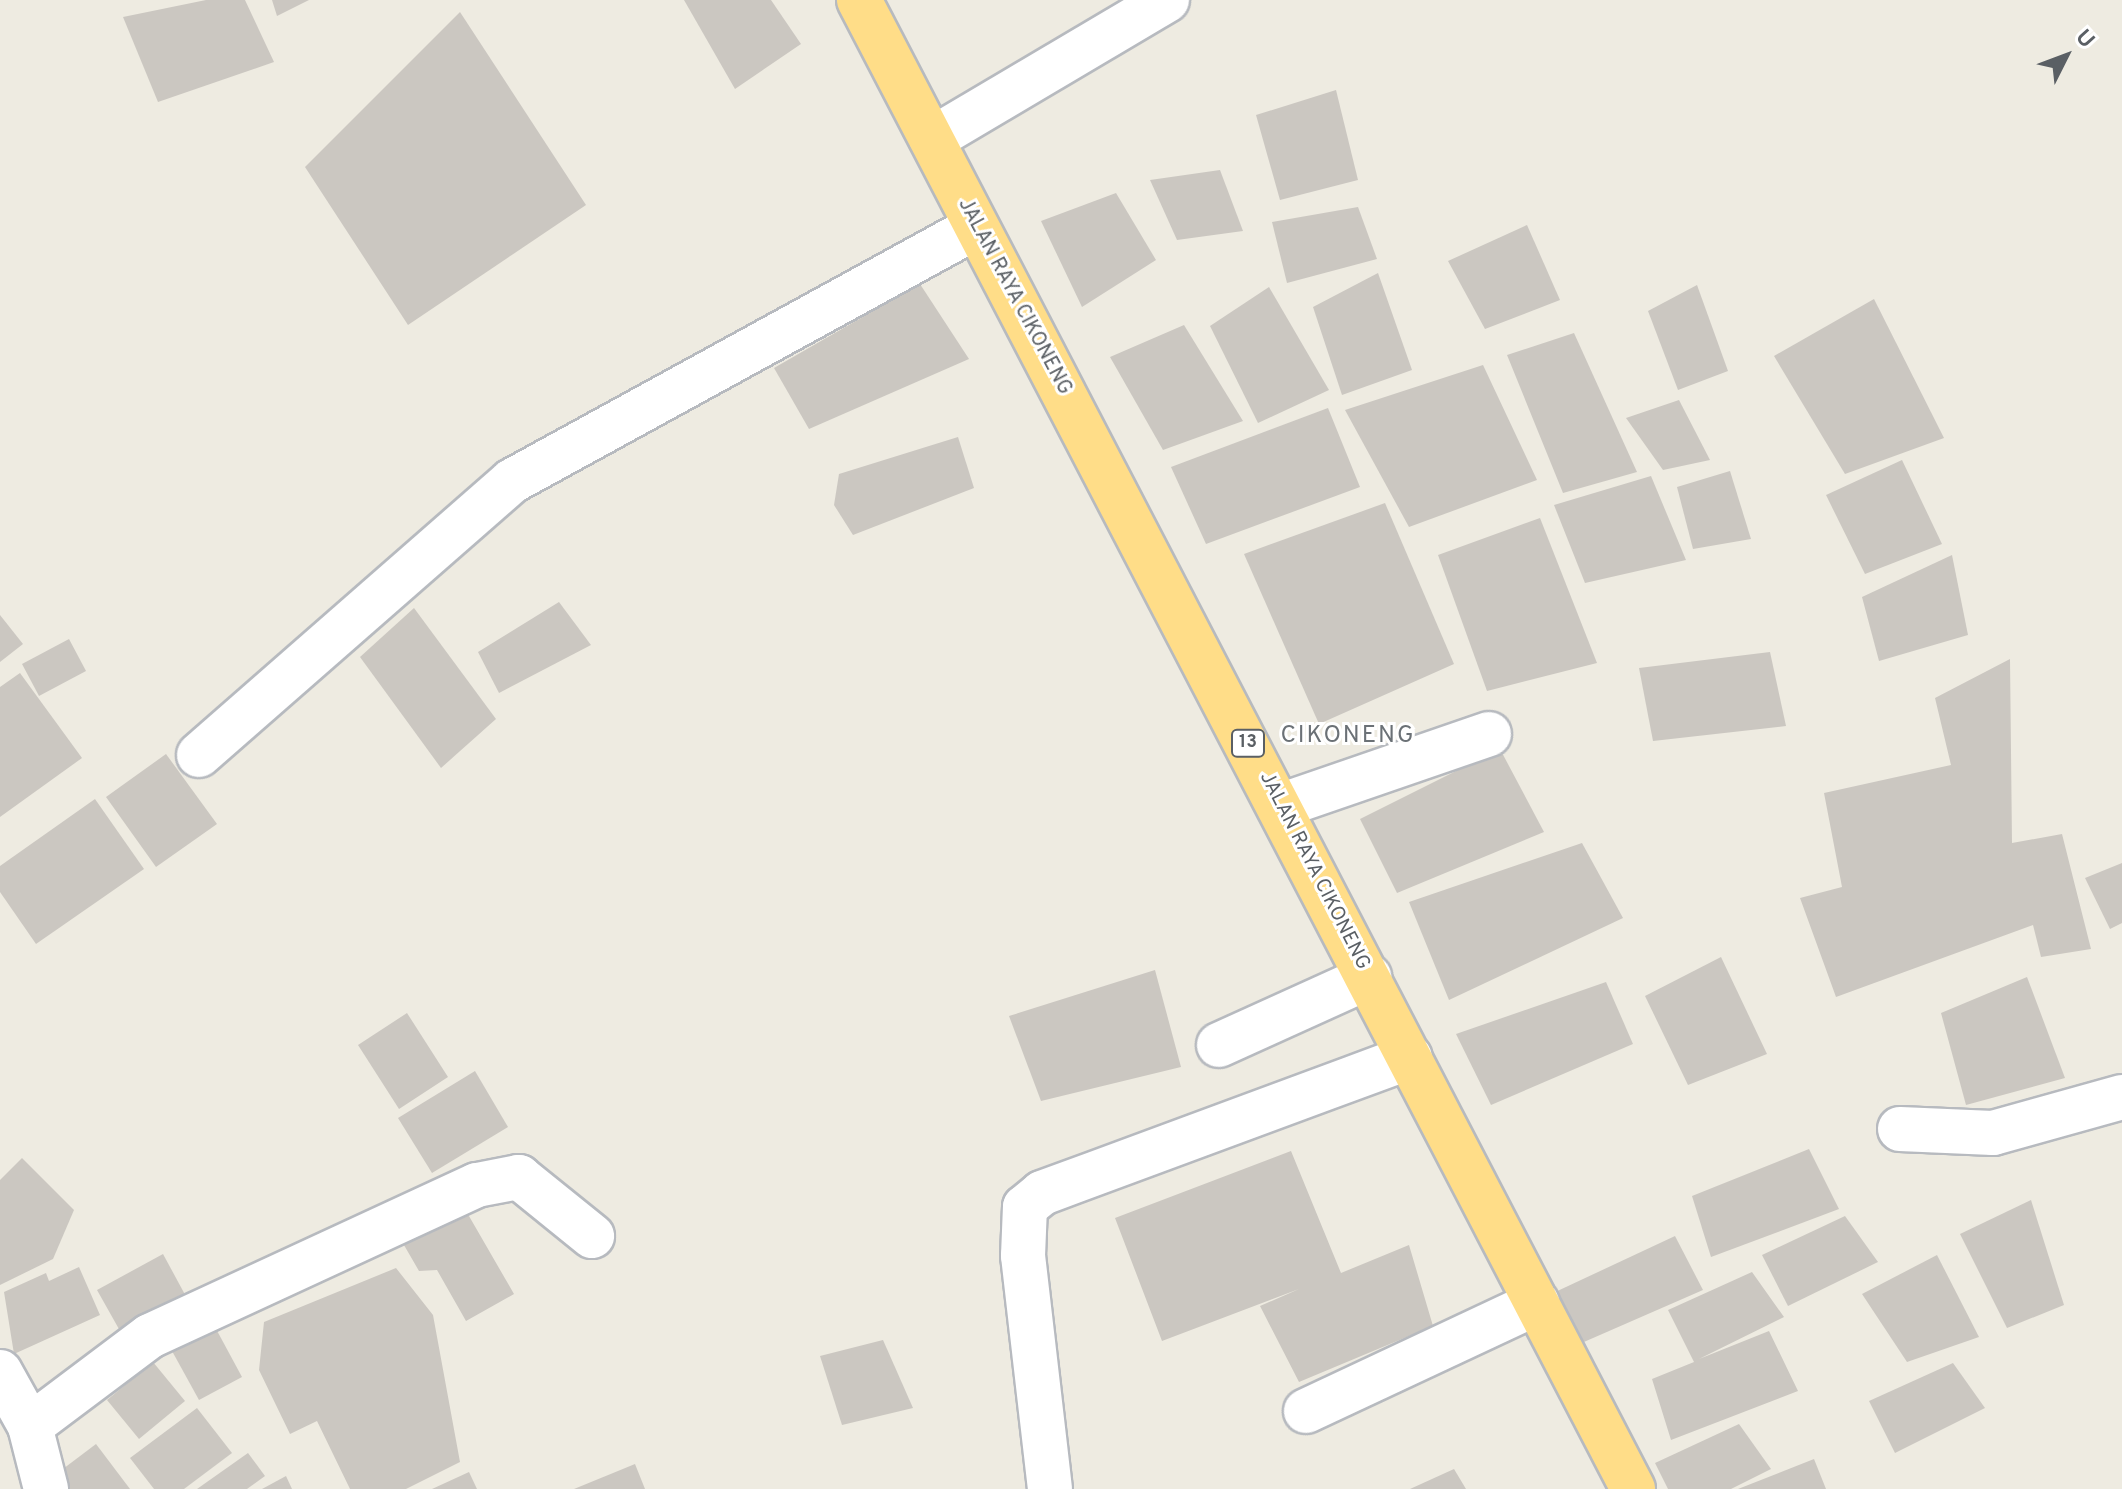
<!DOCTYPE html>
<style>
body{margin:0}
#map{position:relative;width:2122px;height:1489px;overflow:hidden;background:#eeebe1;font-family:Overpass,sans-serif}
div>[style]{position:absolute}
[style*='--x']{left:calc(var(--x)*1px);top:calc(var(--y)*1px);width:calc(var(--w)*1px);rotate:calc(var(--a)*1deg)}
.building>*{inset:0;background:#cbc7c1}
.roads{filter:drop-shadow(2px 0 #b7babf) drop-shadow(-2px 0 #b7babf) drop-shadow(0 2px #b7babf) drop-shadow(0 -2px #b7babf)}
.street>*{height:44px;margin:-22px;padding:0 22px;transform-origin:22px;border-radius:22px;background:#fff}
.highway>*{height:44px;margin:-22px;padding:0 22px;transform-origin:22px;border-radius:22px;background:#fd8}
span{translate:-50% -50%;white-space:nowrap;text-align:center;line-height:1.15;-webkit-text-stroke:6px #fff;paint-order:stroke}
.shield-label span{padding:2px 6px;background:#fff;border:2px solid;border-radius:6px;-webkit-text-stroke-width:0}
.shield-label{font-size:18px;color:#5a5f64;font-weight:700}
.street-label{font-size:20px;color:#5a5f64}
.quarter-label{font-size:24px;color:#6b7176;letter-spacing:2px}
.north{position:absolute;left:2026px;top:16px;width:80px;height:80px;-webkit-text-stroke:6px #fff;paint-order:stroke;rotate:48deg;font-size:22px;font-weight:700;line-height:32px;text-align:center;color:#5a5f64}
.north::after{content:'';display:block;margin:auto;width:28px;height:36px;background:#5a5f64;clip-path:polygon(50% 0,100% 100%,50% 72%,0 100%)}
</style>
<div id="map">
<div class="building">
<div style="clip-path:polygon(206px 0,245px 0,274px 62px,158px 102px,123px 17px)"></div>
<div style="clip-path:polygon(272px 0,309px 0,277px 16px)"></div>
<div style="clip-path:polygon(684px 0,771px 0,801px 44px,735px 89px)"></div>
<div style="clip-path:polygon(460px 12px,586px 205px,408px 325px,305px 167px)"></div>
<div style="clip-path:polygon(1336px 90px,1358px 180px,1280px 200px,1256px 115px)"></div>
<div style="clip-path:polygon(1220px 170px,1243px 231px,1177px 240px,1150px 180px)"></div>
<div style="clip-path:polygon(1116px 193px,1156px 260px,1082px 307px,1041px 221px)"></div>
<div style="clip-path:polygon(1358px 207px,1377px 259px,1287px 283px,1272px 222px)"></div>
<div style="clip-path:polygon(1527px 225px,1560px 300px,1485px 329px,1448px 261px)"></div>
<div style="clip-path:polygon(1378px 273px,1412px 370px,1342px 395px,1313px 307px)"></div>
<div style="clip-path:polygon(920px 284px,969px 359px,809px 429px,774px 368px)"></div>
<div style="clip-path:polygon(1697px 285px,1728px 371px,1678px 390px,1648px 311px)"></div>
<div style="clip-path:polygon(1269px 287px,1329px 390px,1258px 423px,1210px 326px)"></div>
<div style="clip-path:polygon(1874px 299px,1944px 438px,1845px 474px,1774px 356px)"></div>
<div style="clip-path:polygon(1184px 325px,1243px 421px,1163px 450px,1110px 357px)"></div>
<div style="clip-path:polygon(1574px 333px,1637px 472px,1563px 493px,1507px 355px)"></div>
<div style="clip-path:polygon(1483px 365px,1537px 480px,1409px 527px,1345px 410px)"></div>
<div style="clip-path:polygon(1679px 400px,1710px 460px,1663px 470px,1626px 418px)"></div>
<div style="clip-path:polygon(1328px 408px,1360px 487px,1206px 544px,1171px 467px)"></div>
<div style="clip-path:polygon(958px 437px,974px 488px,853px 535px,834px 505px,839px 474px)"></div>
<div style="clip-path:polygon(1902px 460px,1942px 544px,1865px 574px,1826px 495px)"></div>
<div style="clip-path:polygon(1730px 471px,1751px 539px,1693px 549px,1677px 487px)"></div>
<div style="clip-path:polygon(1651px 476px,1686px 560px,1585px 583px,1554px 505px)"></div>
<div style="clip-path:polygon(1385px 503px,1454px 664px,1319px 724px,1244px 554px)"></div>
<div style="clip-path:polygon(1540px 518px,1597px 663px,1487px 691px,1438px 555px)"></div>
<div style="clip-path:polygon(1952px 555px,1968px 635px,1879px 661px,1862px 597px)"></div>
<div style="clip-path:polygon(559px 602px,591px 645px,499px 693px,478px 652px)"></div>
<div style="clip-path:polygon(414px 608px,496px 719px,441px 768px,360px 657px)"></div>
<div style="clip-path:polygon(0 615px,23px 644px,0 662px)"></div>
<div style="clip-path:polygon(69px 639px,86px 671px,39px 696px,22px 664px)"></div>
<div style="clip-path:polygon(1770px 652px,1786px 726px,1653px 741px,1639px 668px)"></div>
<div style="clip-path:polygon(2010px 659px,2012px 843px,2062px 834px,2091px 949px,2041px 957px,2033px 925px,1836px 997px,1800px 898px,1842px 887px,1824px 793px,1951px 765px,1935px 698px)"></div>
<div style="clip-path:polygon(20px 673px,82px 758px,0 817px,0 687px)"></div>
<div style="clip-path:polygon(1500px 749px,1544px 832px,1397px 893px,1360px 819px)"></div>
<div style="clip-path:polygon(166px 754px,217px 824px,156px 867px,106px 797px)"></div>
<div style="clip-path:polygon(95px 799px,144px 869px,36px 944px,0 892px,0 866px)"></div>
<div style="clip-path:polygon(1582px 843px,1623px 918px,1449px 1000px,1409px 902px)"></div>
<div style="clip-path:polygon(2122px 863px,2122px 923px,2110px 929px,2085px 878px)"></div>
<div style="clip-path:polygon(1721px 957px,1767px 1054px,1688px 1085px,1645px 996px)"></div>
<div style="clip-path:polygon(1155px 970px,1181px 1067px,1041px 1101px,1009px 1016px)"></div>
<div style="clip-path:polygon(2027px 977px,2065px 1078px,1966px 1105px,1941px 1013px)"></div>
<div style="clip-path:polygon(1606px 982px,1633px 1044px,1491px 1105px,1456px 1034px)"></div>
<div style="clip-path:polygon(407px 1013px,448px 1077px,399px 1109px,358px 1045px)"></div>
<div style="clip-path:polygon(475px 1071px,508px 1127px,432px 1173px,398px 1118px)"></div>
<div style="clip-path:polygon(1809px 1149px,1839px 1209px,1711px 1257px,1692px 1196px)"></div>
<div style="clip-path:polygon(1291px 1151px,1341px 1273px,1409px 1245px,1433px 1326px,1299px 1382px,1260px 1306px,1299px 1289px,1162px 1341px,1115px 1218px)"></div>
<div style="clip-path:polygon(22px 1158px,74px 1210px,53px 1259px,0 1285px,0 1180px)"></div>
<div style="clip-path:polygon(458px 1197px,514px 1294px,466px 1321px,437px 1270px,419px 1271px,397px 1233px)"></div>
<div style="clip-path:polygon(2031px 1200px,2064px 1305px,2007px 1328px,1960px 1234px)"></div>
<div style="clip-path:polygon(1845px 1216px,1878px 1262px,1788px 1306px,1762px 1255px)"></div>
<div style="clip-path:polygon(1675px 1236px,1703px 1290px,1577px 1345px,1551px 1294px)"></div>
<div style="clip-path:polygon(163px 1254px,189px 1302px,124px 1338px,97px 1290px)"></div>
<div style="clip-path:polygon(1937px 1255px,1979px 1337px,1907px 1362px,1862px 1294px)"></div>
<div style="clip-path:polygon(79px 1267px,100px 1315px,14px 1354px,4px 1292px,46px 1273px,49px 1281px)"></div>
<div style="clip-path:polygon(396px 1268px,433px 1315px,460px 1462px,406px 1489px,350px 1489px,317px 1421px,290px 1434px,259px 1370px,264px 1322px)"></div>
<div style="clip-path:polygon(1752px 1272px,1784px 1317px,1699px 1359px,1769px 1331px,1798px 1391px,1671px 1440px,1652px 1379px,1694px 1362px,1668px 1310px)"></div>
<div style="clip-path:polygon(215px 1327px,242px 1377px,199px 1400px,172px 1351px)"></div>
<div style="clip-path:polygon(883px 1340px,913px 1408px,842px 1425px,820px 1356px)"></div>
<div style="clip-path:polygon(153px 1362px,185px 1401px,139px 1439px,107px 1400px)"></div>
<div style="clip-path:polygon(1953px 1363px,1985px 1408px,1895px 1453px,1869px 1401px)"></div>
<div style="clip-path:polygon(197px 1408px,232px 1453px,184px 1489px,154px 1489px,130px 1458px)"></div>
<div style="clip-path:polygon(1739px 1424px,1771px 1469px,1731px 1489px,1668px 1489px,1655px 1463px)"></div>
<div style="clip-path:polygon(96px 1444px,130px 1489px,53px 1489px,47px 1481px)"></div>
<div style="clip-path:polygon(248px 1453px,265px 1476px,247px 1489px,197px 1489px)"></div>
<div style="clip-path:polygon(1814px 1459px,1826px 1489px,1738px 1489px)"></div>
<div style="clip-path:polygon(635px 1464px,645px 1489px,574px 1489px)"></div>
<div style="clip-path:polygon(1454px 1469px,1466px 1489px,1410px 1489px)"></div>
<div style="clip-path:polygon(469px 1472px,477px 1489px,432px 1489px)"></div>
<div style="clip-path:polygon(286px 1476px,292px 1489px,262px 1489px)"></div>
</div>
<div class="roads">
<div class="street">
<div style="--x:932;--y:139;--w:273;--a:-30.6"></div>
<div style="--x:199;--y:755;--w:416;--a:-41.2"></div>
<div style="--x:512;--y:481;--w:529;--a:-28.7"></div>
<div style="--x:1280;--y:806;--w:221;--a:-19"></div>
<div style="--x:1219;--y:1045;--w:165;--a:-24.4"></div>
<div style="--x:1900;--y:1129;--w:93;--a:2.5"></div>
<div style="--x:1993;--y:1133;--w:134;--a:-15.6"></div>
<div style="--x:0;--y:1372;--w:62;--a:60.9"></div>
<div style="--x:30;--y:1426;--w:65;--a:75.7"></div>
<div style="--x:1306;--y:1411;--w:255;--a:-25.1"></div>
<div style="--x:30;--y:1426;--w:150;--a:-36.9"></div>
<div style="--x:150;--y:1336;--w:360;--a:-24.8"></div>
<div style="--x:477;--y:1185;--w:43;--a:-10.8"></div>
<div style="--x:519;--y:1177;--w:94;--a:38.9"></div>
<div style="--x:1050;--y:1489;--w:235;--a:-96.6"></div>
<div style="--x:1023;--y:1256;--w:49;--a:-87.7"></div>
<div style="--x:1025;--y:1207;--w:22;--a:-39"></div>
<div style="--x:1042;--y:1193;--w:392;--a:-20.3"></div>
</div>
<div class="highway">
<div style="--x:859;--y:0;--w:1678;--a:62.53"></div>
</div>
</div>
<div class="shield-label">
<span style="left:1248px;top:743px">13</span>
</div>
<div class="street-label">
<span style="left:1014px;top:297px;rotate:62deg">JALAN RAYA CIKONENG</span>
<span style="left:1314px;top:871px;rotate:63deg">JALAN RAYA CIKONENG</span>
</div>
<div class="quarter-label">
<span style="left:1348px;top:737px">CIKONENG</span>
</div>
<div class="north">U</div>
</div>
